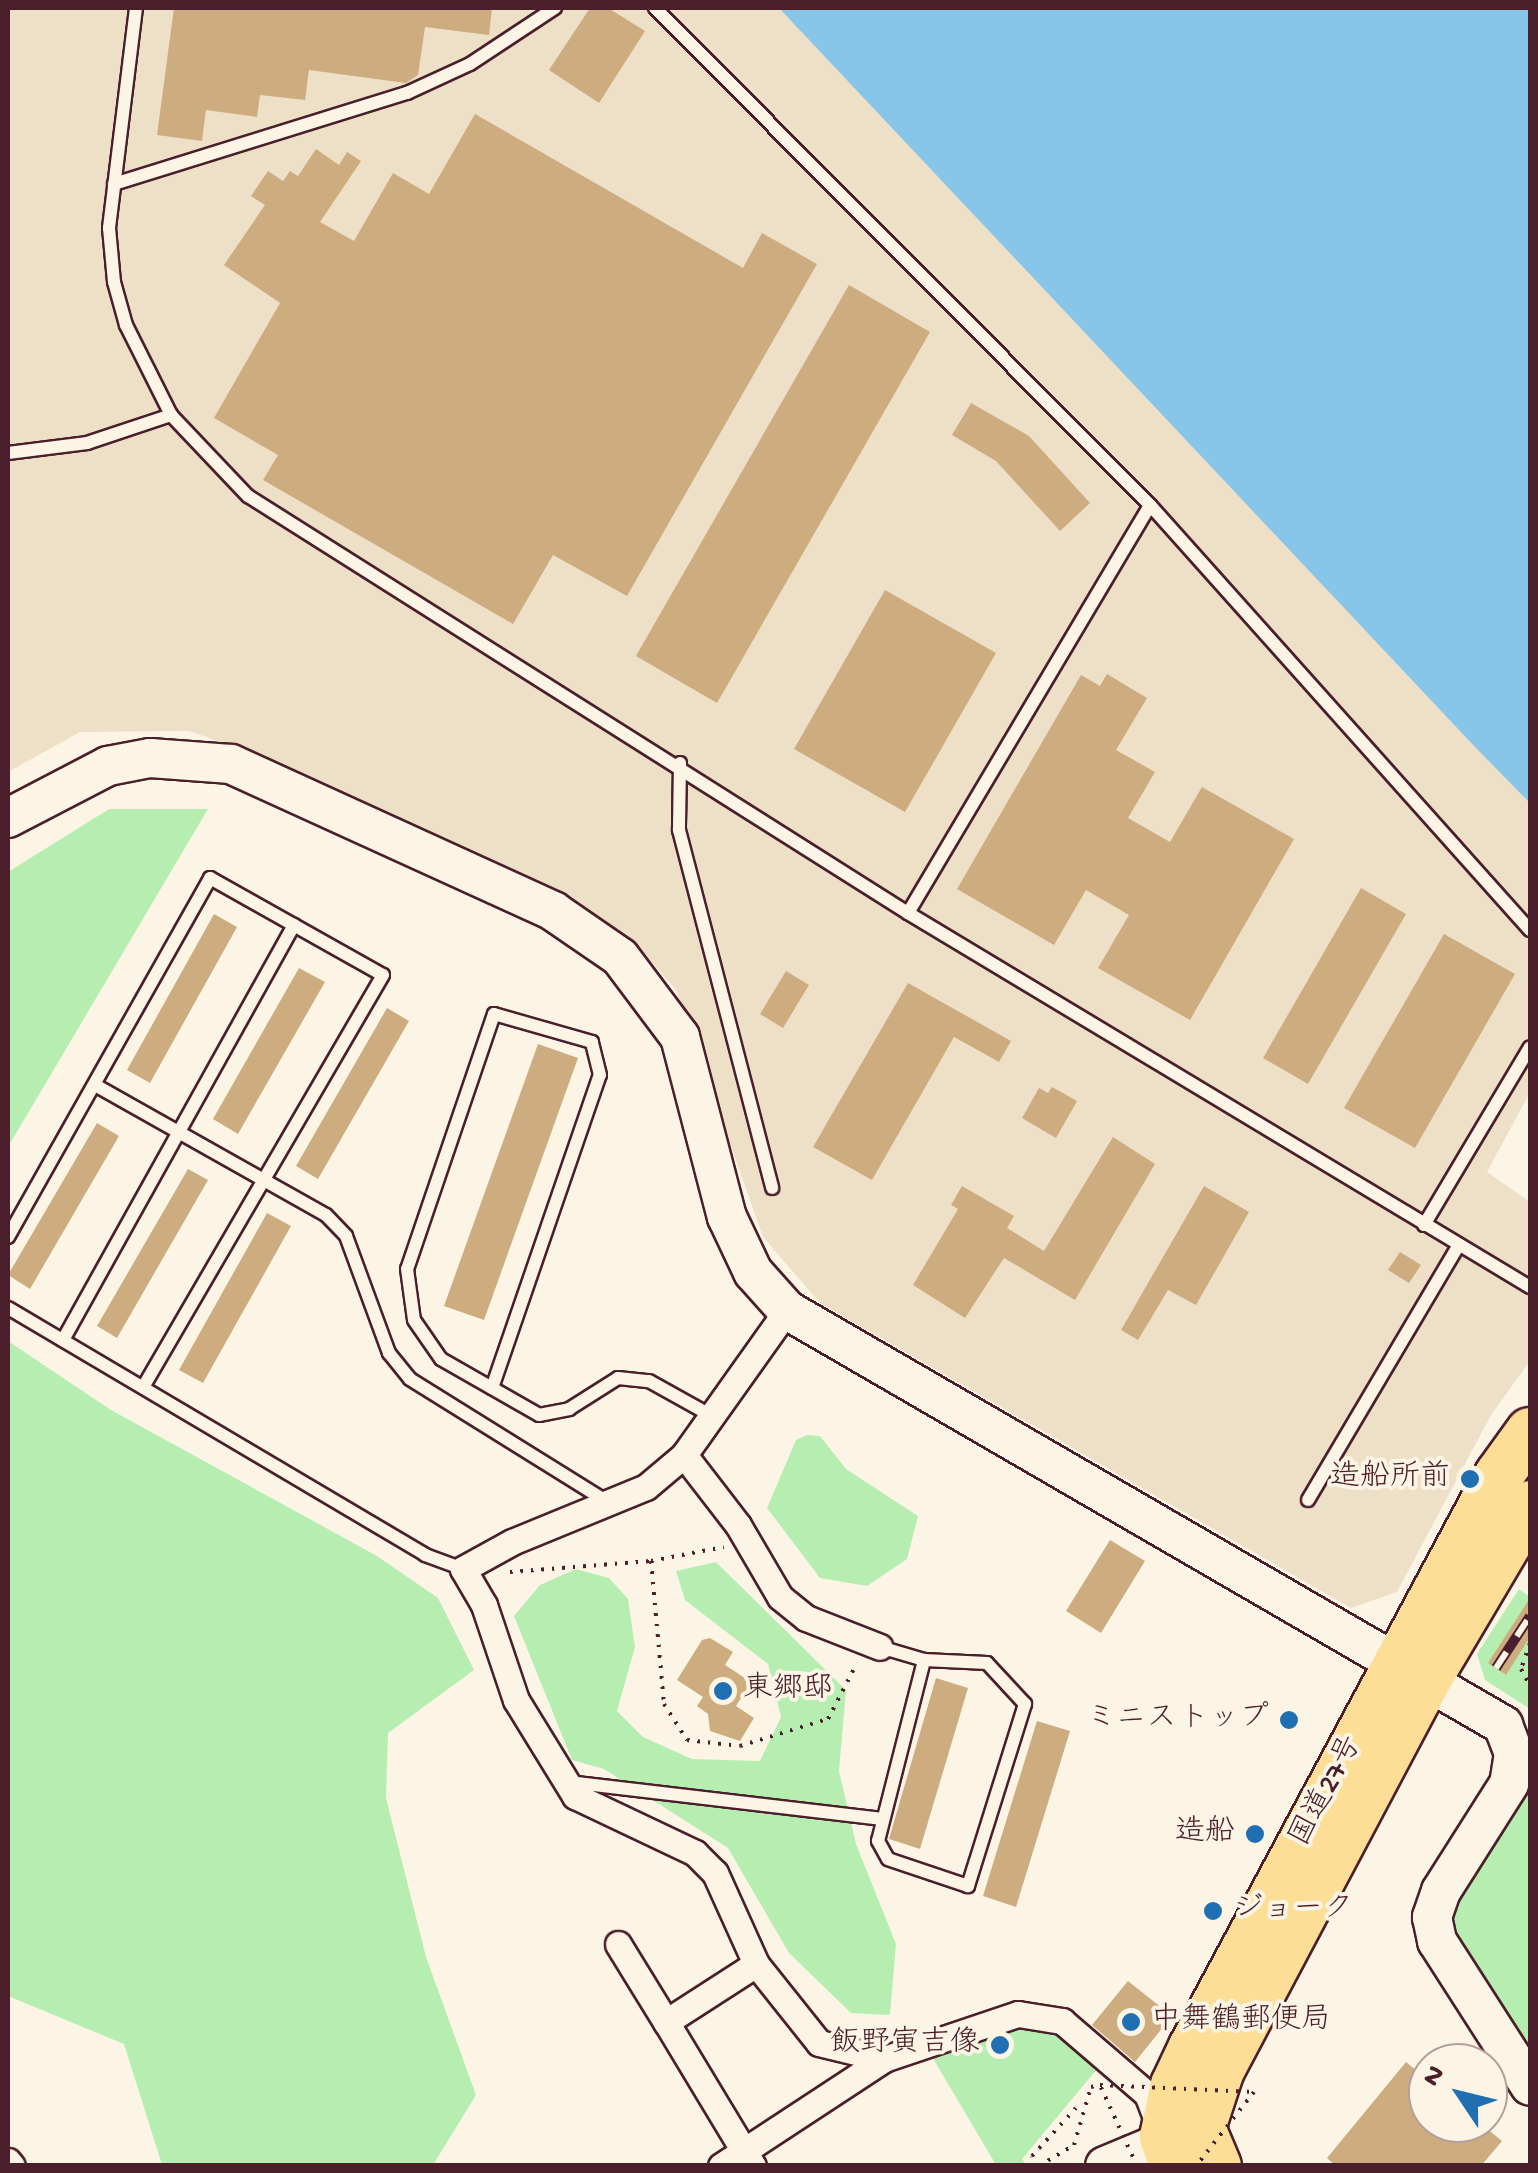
<!DOCTYPE html>
<meta charset="utf-8">
<style>
body{margin:0}
#map{position:relative;width:1538px;height:2173px;overflow:hidden;background:#fcf5e5;font-family:"Gochi Hand","Klee One",sans-serif}
div>[style]{position:absolute}
[style*='--x']{left:calc(var(--x)*1px);top:calc(var(--y)*1px);width:calc(var(--w)*1px);rotate:calc(var(--a)*1deg)}
.built>*{inset:0;background:#eedfc7}
.green>*{inset:0;background:#b6eeb2}
.water>*{inset:0;background:#88c6e9}
.building>*{inset:0;background:#cdac80}
.path>*{height:4px;margin-top:-2px;transform-origin:0;background:repeating-linear-gradient(90deg,#4a1f2b 0 2.5px,transparent 0 10.5px)}
.roads{filter:drop-shadow(2px 0 #4a1f2b) drop-shadow(-2px 0 #4a1f2b) drop-shadow(0 2px #4a1f2b) drop-shadow(0 -2px #4a1f2b)}
.lane>*{height:12px;margin:-6px;padding:0 6px;transform-origin:6px;border-radius:6px;background:#fcf5e5}
.street>*{height:25px;margin:-12.5px;padding:0 12.5px;transform-origin:12.5px;border-radius:12.5px;background:#fcf5e5}
.secondary>*{height:38px;margin:-19px;padding:0 19px;transform-origin:19px;border-radius:19px;background:#fcf5e5}
.highway>*{height:48px;margin:-24px;padding:0 24px;transform-origin:24px;border-radius:24px;background:#fdde96}
.rail>*{height:10px;margin-top:-5px;transform-origin:0;background:repeating-linear-gradient(90deg,#fcf5e5 0 19px,#4a1f2b 0 38px);box-sizing:border-box;border-block:2px solid #4a1f2b}
.path-bridge>*{height:4px;margin-top:-2px;transform-origin:0;background:repeating-linear-gradient(90deg,#4a1f2b 0 2.5px,transparent 0 10.5px)}
.dots>*{width:28px;height:28px;translate:-50% -50%;box-sizing:border-box;border:5px solid #fcf5e5;border-radius:50%}
span{translate:-50% -50%;white-space:nowrap;text-align:center;line-height:1.15;-webkit-text-stroke:8px #fcf5e5;paint-order:stroke}
.poi-label{font-size:30px;color:#4a1f2b}
.right{translate:-100% -50%;text-align:right}
.left{translate:0 -50%;text-align:left}
.street-label{font-size:30px;color:#4a1f2b}
.frame{position:absolute;inset:0;border:10px solid #4a1f2b;pointer-events:none}
.north{position:absolute;left:1408px;top:2043px;width:100px;height:100px;box-sizing:border-box;background:#fcf5e5;border:2px solid #b59f9b;border-radius:50%;rotate:305deg;font-size:28px;font-weight:700;line-height:40px;text-align:center;color:#4a1f2b}
.north::after{content:'';display:block;margin:auto;width:35px;height:45px;background:#1f6fb2;clip-path:polygon(50% 0,100% 100%,50% 72%,0 100%)}
</style>
<div id="map">
<div class="built">
<div style="clip-path:polygon(8px 8px,781px 8px,1530px 795px,1530px 1092px,1487px 1172px,1530px 1202px,1530px 1361px,1491px 1415px,1397px 1592px,1351px 1608px,820px 1303px,763px 1237px,676px 990px,640px 948px,563px 901px,252px 753px,189px 731px,80px 732px,8px 772px)"></div>
</div>
<div class="green">
<div style="clip-path:polygon(109px 809px,208px 809px,8px 1147px,8px 872px)"></div>
<div style="clip-path:polygon(8px 1341px,111px 1410px,377px 1556px,438px 1598px,474px 1670px,388px 1733px,386px 1798px,426px 1957px,476px 2095px,433px 2165px,162px 2165px,124px 2044px,8px 1996px)"></div>
<div style="clip-path:polygon(807px 1435px,820px 1436px,846px 1469px,918px 1516px,907px 1559px,867px 1586px,820px 1578px,767px 1508px,796px 1440px)"></div>
<div style="clip-path:polygon(716px 1562px,846px 1690px,839px 1771px,856px 1844px,896px 1944px,890px 2015px,851px 2013px,789px 1953px,728px 1848px,604px 1769px,572px 1760px,514px 1616px,540px 1585px,576px 1569px,609px 1578px,628px 1599px,635px 1647px,617px 1711px,643px 1737px,692px 1759px,760px 1761px,781px 1717px,768px 1664px,685px 1600px,676px 1571px)"></div>
<div style="clip-path:polygon(1519px 1589px,1530px 1597px,1530px 1709px,1485px 1680px,1477px 1654px)"></div>
<div style="clip-path:polygon(1530px 1781px,1530px 2054px,1458px 1944px,1450px 1911px)"></div>
<div style="clip-path:polygon(1038px 2021px,1098px 2068px,1022px 2159px,1026px 2165px,996px 2165px,931px 2055px)"></div>
</div>
<div class="water">
<div style="clip-path:polygon(779px 8px,1530px 8px,1530px 803px,1476px 748px)"></div>
</div>
<div class="building">
<div style="clip-path:polygon(174px 8px,492px 8px,489px 35px,425px 27px,418px 75px,406px 83px,309px 70px,305px 100px,260px 95px,257px 117px,206px 110px,202px 141px,157px 135px)"></div>
<div style="clip-path:polygon(590px 8px,608px 8px,645px 31px,599px 103px,549px 70px)"></div>
<div style="clip-path:polygon(475px 114px,743px 268px,762px 233px,817px 264px,627px 596px,553px 555px,513px 624px,263px 480px,278px 455px,214px 418px,280px 303px,224px 265px,265px 205px,251px 196px,268px 171px,283px 181px,290px 171px,298px 176px,316px 149px,339px 165px,347px 152px,361px 161px,320px 222px,354px 241px,393px 173px,429px 194px)"></div>
<div style="clip-path:polygon(849px 285px,930px 332px,717px 703px,636px 656px)"></div>
<div style="clip-path:polygon(971px 403px,1029px 436px,1090px 503px,1060px 531px,996px 461px,952px 435px)"></div>
<div style="clip-path:polygon(885px 590px,996px 653px,905px 812px,794px 749px)"></div>
<div style="clip-path:polygon(1107px 674px,1147px 698px,1116px 750px,1155px 772px,1128px 818px,1170px 842px,1202px 787px,1294px 839px,1190px 1020px,1098px 968px,1129px 915px,1086px 890px,1054px 945px,957px 889px,1081px 675px,1100px 686px)"></div>
<div style="clip-path:polygon(1361px 888px,1406px 914px,1308px 1084px,1263px 1058px)"></div>
<div style="clip-path:polygon(214px 914px,237px 927px,150px 1083px,127px 1070px)"></div>
<div style="clip-path:polygon(1444px 934px,1515px 974px,1415px 1148px,1344px 1108px)"></div>
<div style="clip-path:polygon(299px 968px,325px 982px,238px 1134px,213px 1119px)"></div>
<div style="clip-path:polygon(786px 971px,809px 985px,783px 1028px,760px 1014px)"></div>
<div style="clip-path:polygon(908px 983px,1011px 1041px,999px 1062px,954px 1037px,872px 1180px,813px 1147px)"></div>
<div style="clip-path:polygon(387px 1008px,409px 1021px,318px 1179px,296px 1166px)"></div>
<div style="clip-path:polygon(538px 1044px,578px 1058px,484px 1320px,444px 1306px)"></div>
<div style="clip-path:polygon(1052px 1087px,1077px 1101px,1056px 1138px,1022px 1118px,1039px 1088px,1048px 1093px)"></div>
<div style="clip-path:polygon(97px 1123px,119px 1136px,30px 1289px,8px 1275px)"></div>
<div style="clip-path:polygon(1113px 1137px,1155px 1164px,1075px 1300px,1004px 1258px,965px 1318px,913px 1285px,958px 1209px,951px 1205px,962px 1186px,1014px 1216px,1007px 1228px,1044px 1251px)"></div>
<div style="clip-path:polygon(188px 1169px,208px 1180px,117px 1338px,97px 1326px)"></div>
<div style="clip-path:polygon(1204px 1186px,1249px 1212px,1196px 1305px,1168px 1290px,1138px 1340px,1121px 1330px)"></div>
<div style="clip-path:polygon(267px 1213px,291px 1226px,203px 1383px,179px 1370px)"></div>
<div style="clip-path:polygon(1400px 1252px,1421px 1265px,1409px 1283px,1388px 1270px)"></div>
<div style="clip-path:polygon(1110px 1540px,1145px 1561px,1101px 1633px,1066px 1611px)"></div>
<div style="clip-path:polygon(1530px 1598px,1530px 1637px,1506px 1675px,1488px 1663px)"></div>
<div style="clip-path:polygon(710px 1638px,733px 1652px,725px 1665px,751px 1682px,736px 1706px,754px 1718px,740px 1741px,710px 1731px,708px 1714px,697px 1706px,703px 1697px,677px 1680px,702px 1640px)"></div>
<div style="clip-path:polygon(936px 1678px,968px 1688px,920px 1849px,889px 1839px)"></div>
<div style="clip-path:polygon(1037px 1721px,1070px 1731px,1016px 1907px,983px 1896px)"></div>
<div style="clip-path:polygon(1128px 1981px,1172px 2016px,1135px 2062px,1092px 2025px)"></div>
<div style="clip-path:polygon(1406px 2062px,1428px 2080px,1428px 2123px,1480px 2123px,1502px 2141px,1481px 2166px,1336px 2166px,1327px 2158px)"></div>
</div>
<div class="path">
<div style="--x:651;--y:1561;--w:144;--a:84.8"></div>
<div style="--x:664;--y:1704;--w:43;--a:57.4"></div>
<div style="--x:687;--y:1740;--w:53;--a:6.5"></div>
<div style="--x:740;--y:1746;--w:92;--a:-17.1"></div>
<div style="--x:828;--y:1719;--w:63;--a:-62.6"></div>
<div style="--x:510;--y:1572;--w:141;--a:-4.5"></div>
<div style="--x:651;--y:1561;--w:74;--a:-10.9"></div>
<div style="--x:1530;--y:1643;--w:28;--a:109"></div>
<div style="--x:1521;--y:1669;--w:19;--a:62"></div>
<div style="--x:1037;--y:2166;--w:11;--a:-117"></div>
<div style="--x:1032;--y:2156;--w:65;--a:-47.5"></div>
<div style="--x:1039;--y:2166;--w:41;--a:-31"></div>
<div style="--x:1074;--y:2145;--w:60;--a:-73.7"></div>
<div style="--x:1091;--y:2087;--w:9;--a:-13"></div>
</div>
<div class="roads">
<div class="lane">
<div style="--x:136;--y:8;--w:222;--a:97"></div>
<div style="--x:109;--y:228;--w:54;--a:84.7"></div>
<div style="--x:114;--y:282;--w:45;--a:74.4"></div>
<div style="--x:126;--y:325;--w:101;--a:63.4"></div>
<div style="--x:171;--y:415;--w:112;--a:46.5"></div>
<div style="--x:248;--y:496;--w:781;--a:32.29"></div>
<div style="--x:908;--y:913;--w:726;--a:31.02"></div>
<div style="--x:655;--y:8;--w:701;--a:45.12"></div>
<div style="--x:1150;--y:505;--w:570;--a:48.2"></div>
<div style="--x:114;--y:184;--w:307;--a:-17.3"></div>
<div style="--x:407;--y:93;--w:69;--a:-24.7"></div>
<div style="--x:470;--y:64;--w:102;--a:-33.4"></div>
<div style="--x:8;--y:453;--w:80;--a:-7.2"></div>
<div style="--x:87;--y:443;--w:89;--a:-18.4"></div>
<div style="--x:680;--y:763;--w:67;--a:90.9"></div>
<div style="--x:679;--y:830;--w:370;--a:75.4"></div>
<div style="--x:908;--y:913;--w:474;--a:-59.3"></div>
<div style="--x:95;--y:1085;--w:265;--a:29.4"></div>
<div style="--x:326;--y:1215;--w:29;--a:46"></div>
<div style="--x:346;--y:1236;--w:125;--a:69.8"></div>
<div style="--x:389;--y:1353;--w:33;--a:51"></div>
<div style="--x:410;--y:1379;--w:234;--a:31.9"></div>
<div style="--x:1424;--y:1225;--w:207;--a:-59.2"></div>
<div style="--x:8;--y:1237;--w:412;--a:-60.6"></div>
<div style="--x:210;--y:878;--w:198;--a:29.3"></div>
<div style="--x:383;--y:975;--w:475;--a:120.2"></div>
<div style="--x:8;--y:1308;--w:485;--a:30.6"></div>
<div style="--x:425;--y:1555;--w:40;--a:20.2"></div>
<div style="--x:63;--y:1340;--w:475;--a:-60.9"></div>
<div style="--x:492;--y:1388;--w:331;--a:-71"></div>
<div style="--x:600;--y:1075;--w:34;--a:-104"></div>
<div style="--x:592;--y:1042;--w:102;--a:-164.1"></div>
<div style="--x:494;--y:1014;--w:269;--a:108.8"></div>
<div style="--x:407;--y:1269;--w:51;--a:82.2"></div>
<div style="--x:414;--y:1320;--w:47;--a:55.3"></div>
<div style="--x:441;--y:1359;--w:113;--a:29.7"></div>
<div style="--x:539;--y:1415;--w:31;--a:-11"></div>
<div style="--x:569;--y:1409;--w:58;--a:-32.3"></div>
<div style="--x:618;--y:1378;--w:31;--a:6"></div>
<div style="--x:649;--y:1381;--w:72;--a:29.1"></div>
<div style="--x:1308;--y:1500;--w:296;--a:-59.4"></div>
<div style="--x:880;--y:1647;--w:46;--a:16.5"></div>
<div style="--x:924;--y:1660;--w:63;--a:2.7"></div>
<div style="--x:987;--y:1663;--w:56;--a:47.2"></div>
<div style="--x:1025;--y:1704;--w:191;--a:107.4"></div>
<div style="--x:968;--y:1886;--w:84;--a:-161.4"></div>
<div style="--x:888;--y:1859;--w:21;--a:-119"></div>
<div style="--x:878;--y:1841;--w:187;--a:-75.7"></div>
<div style="--x:568;--y:1782;--w:317;--a:6.7"></div>
</div>
<div class="street">
<div style="--x:787;--y:1310;--w:178;--a:125.4"></div>
<div style="--x:684;--y:1455;--w:50;--a:139.9"></div>
<div style="--x:646;--y:1487;--w:145;--a:157.7"></div>
<div style="--x:512;--y:1542;--w:56;--a:151.1"></div>
<div style="--x:463;--y:1569;--w:42;--a:59.7"></div>
<div style="--x:484;--y:1605;--w:100;--a:71.4"></div>
<div style="--x:516;--y:1700;--w:113;--a:58.4"></div>
<div style="--x:575;--y:1796;--w:133;--a:25.4"></div>
<div style="--x:695;--y:1853;--w:28;--a:45"></div>
<div style="--x:715;--y:1873;--w:100;--a:65.7"></div>
<div style="--x:756;--y:1964;--w:101;--a:51.4"></div>
<div style="--x:819;--y:2043;--w:67;--a:13.8"></div>
<div style="--x:684;--y:1455;--w:88;--a:52.4"></div>
<div style="--x:738;--y:1525;--w:83;--a:59.7"></div>
<div style="--x:780;--y:1597;--w:33;--a:39"></div>
<div style="--x:806;--y:1618;--w:79;--a:21.4"></div>
<div style="--x:618;--y:1944;--w:92;--a:58.4"></div>
<div style="--x:8;--y:2161;--w:6;--a:51"></div>
<div style="--x:721;--y:2166;--w:195;--a:-33.3"></div>
<div style="--x:884;--y:2059;--w:141;--a:-18.6"></div>
<div style="--x:1018;--y:2014;--w:45;--a:9"></div>
<div style="--x:1062;--y:2021;--w:112;--a:40.7"></div>
<div style="--x:1147;--y:2094;--w:36;--a:69"></div>
<div style="--x:753;--y:2166;--w:168;--a:-121.1"></div>
<div style="--x:666;--y:2022;--w:107;--a:-32.8"></div>
</div>
<div class="secondary">
<div style="--x:8;--y:818;--w:113;--a:-27.5"></div>
<div style="--x:108;--y:766;--w:43;--a:-10.8"></div>
<div style="--x:150;--y:758;--w:81;--a:4.2"></div>
<div style="--x:231;--y:764;--w:354;--a:24.5"></div>
<div style="--x:553;--y:911;--w:81;--a:34.5"></div>
<div style="--x:620;--y:957;--w:100;--a:53.1"></div>
<div style="--x:680;--y:1037;--w:186;--a:75.4"></div>
<div style="--x:727;--y:1217;--w:61;--a:64.7"></div>
<div style="--x:753;--y:1272;--w:51;--a:48.2"></div>
<div style="--x:787;--y:1310;--w:828;--a:30.1"></div>
<div style="--x:1503;--y:1725;--w:30;--a:69"></div>
<div style="--x:1514;--y:1753;--w:31;--a:99"></div>
<div style="--x:1509;--y:1784;--w:127;--a:122.4"></div>
<div style="--x:1441;--y:1891;--w:28;--a:109"></div>
<div style="--x:1432;--y:1917;--w:25;--a:78"></div>
<div style="--x:1437;--y:1941;--w:172;--a:57.3"></div>
<div style="--x:1105;--y:2166;--w:91;--a:-22.6"></div>
</div>
<div class="highway">
<div style="--x:1174;--y:2166;--w:31;--a:-109"></div>
<div style="--x:1164;--y:2137;--w:53;--a:-78.1"></div>
<div style="--x:1175;--y:2085;--w:42;--a:-64.7"></div>
<div style="--x:1193;--y:2047;--w:649;--a:-61.85"></div>
<div style="--x:1499;--y:1475;--w:53;--a:-54.2"></div>
<div style="--x:1217;--y:2166;--w:41;--a:-112.8"></div>
<div style="--x:1201;--y:2128;--w:61;--a:-71.9"></div>
<div style="--x:1220;--y:2070;--w:442;--a:-62.1"></div>
<div style="--x:1427;--y:1679;--w:202;--a:-59.4"></div>
</div>
</div>
<div class="rail">
<div style="--x:1496;--y:1668;--w:62;--a:-56.8"></div>
</div>
<div class="path-bridge">
<div style="--x:1137;--y:2166;--w:89;--a:-114.6"></div>
<div style="--x:1100;--y:2085;--w:154;--a:2.6"></div>
<div style="--x:1254;--y:2092;--w:94;--a:128.1"></div>
</div>
<div class="dots">
<div style="left:1470px;top:1479px;background:#1f6fb2"></div>
<div style="left:723px;top:1691px;background:#1f6fb2"></div>
<div style="left:1289px;top:1720px;background:#1f6fb2"></div>
<div style="left:1255px;top:1834px;background:#1f6fb2"></div>
<div style="left:1213px;top:1911px;background:#1f6fb2"></div>
<div style="left:1131px;top:2022px;background:#1f6fb2"></div>
<div style="left:1000px;top:2045px;background:#1f6fb2"></div>
</div>
<div class="poi-label">
<span class="right" style="left:1450px;top:1479px">造船所前</span>
<span class="left" style="left:743px;top:1691px">東郷邸</span>
<span class="right" style="left:1269px;top:1720px">ミニストップ</span>
<span class="right" style="left:1235px;top:1834px">造船</span>
<span class="left" style="left:1233px;top:1911px">ジョーク</span>
<span class="left" style="left:1151px;top:2022px">中舞鶴郵便局</span>
<span class="right" style="left:980px;top:2045px">飯野寅吉像</span>
</div>
<div class="street-label">
<span style="left:1328px;top:1792px;rotate:-62deg">国道27号</span>
</div>
<div class="frame"></div>
<div class="north">N</div>
</div>
